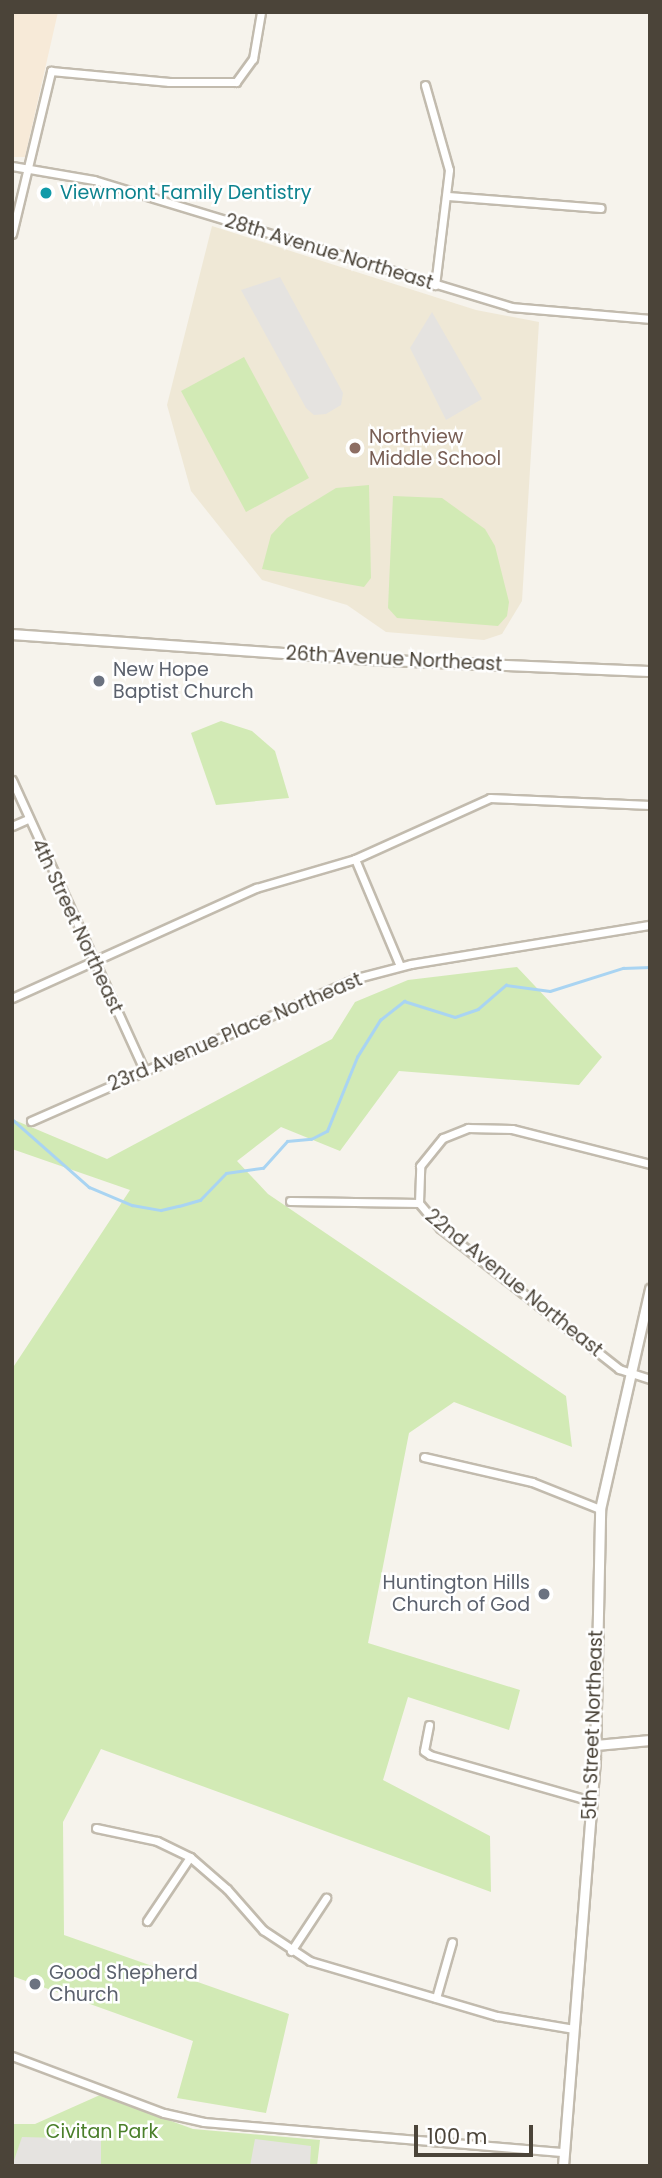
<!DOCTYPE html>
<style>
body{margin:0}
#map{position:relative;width:662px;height:2178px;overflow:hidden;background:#f6f3ec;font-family:Poppins,sans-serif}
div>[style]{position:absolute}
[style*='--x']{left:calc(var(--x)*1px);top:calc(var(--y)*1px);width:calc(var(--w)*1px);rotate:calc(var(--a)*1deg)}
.commercial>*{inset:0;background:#f7ead8}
.education>*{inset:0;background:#efe8d6}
.green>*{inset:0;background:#d2eab5}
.parking>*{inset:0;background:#e5e3e0}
.stream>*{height:2.5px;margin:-1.25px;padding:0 1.25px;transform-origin:1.25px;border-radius:1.25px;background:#a9d4f2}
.roads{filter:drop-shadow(2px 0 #c2bbae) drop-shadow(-2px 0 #c2bbae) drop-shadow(0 2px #c2bbae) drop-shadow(0 -2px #c2bbae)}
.minor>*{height:7px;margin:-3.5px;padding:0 3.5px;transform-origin:3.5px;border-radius:3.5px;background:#fff}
.tertiary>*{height:9px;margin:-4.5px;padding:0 4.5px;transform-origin:4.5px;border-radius:4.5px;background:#fff}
.dots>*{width:19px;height:19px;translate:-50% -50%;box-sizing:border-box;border:4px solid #fff;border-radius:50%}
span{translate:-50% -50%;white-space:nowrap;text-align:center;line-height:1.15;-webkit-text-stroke:5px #fff;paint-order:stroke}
.culture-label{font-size:19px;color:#0d838f}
.left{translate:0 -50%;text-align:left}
.street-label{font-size:19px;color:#4b4439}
.education-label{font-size:19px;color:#785e54}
.worship-label{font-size:19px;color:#5b616d}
.right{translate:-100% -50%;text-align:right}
.park-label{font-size:19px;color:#4a7f2a}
.frame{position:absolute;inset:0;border:14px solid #4b4439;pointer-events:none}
.scale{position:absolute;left:414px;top:2125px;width:119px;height:32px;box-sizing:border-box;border:4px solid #4b4439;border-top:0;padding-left:9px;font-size:21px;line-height:24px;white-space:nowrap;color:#4b4439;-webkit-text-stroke:5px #fff;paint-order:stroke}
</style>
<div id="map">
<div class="commercial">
<div style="clip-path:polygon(12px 12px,58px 12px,25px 157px,12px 157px)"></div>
</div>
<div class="education">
<div style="clip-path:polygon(212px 226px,476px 310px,539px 322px,522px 601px,502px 634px,484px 640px,386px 632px,347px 605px,262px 580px,191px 491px,167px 405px)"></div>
</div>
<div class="green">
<div style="clip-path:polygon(244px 357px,309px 478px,246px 512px,181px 391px)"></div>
<div style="clip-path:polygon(369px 485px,371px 578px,364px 587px,262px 569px,271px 535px,287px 518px,336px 488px)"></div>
<div style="clip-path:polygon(393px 496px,442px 498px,485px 529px,495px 546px,509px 602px,507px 616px,498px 626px,397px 618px,388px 608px)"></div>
<div style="clip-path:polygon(221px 721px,252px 731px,275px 751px,289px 798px,216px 805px,191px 733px)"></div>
<div style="clip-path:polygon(517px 967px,602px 1057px,579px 1085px,399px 1071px,340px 1151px,281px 1127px,237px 1161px,268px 1194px,566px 1396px,572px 1447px,454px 1402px,409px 1433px,368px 1643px,520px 1690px,509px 1730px,408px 1697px,383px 1780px,490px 1836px,491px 1892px,101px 1749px,63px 1822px,64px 1935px,289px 2014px,266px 2113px,177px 2098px,193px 2041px,12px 1976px,12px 1369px,130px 1190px,12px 1149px,12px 1119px,107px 1159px,332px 1039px,355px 1002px,408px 980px)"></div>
<div style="clip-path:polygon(100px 2095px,193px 2129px,320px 2140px,317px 2166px,12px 2166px,12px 2124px,35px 2124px)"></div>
</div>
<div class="parking">
<div style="clip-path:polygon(280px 277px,343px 393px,341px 405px,326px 414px,314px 415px,306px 408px,241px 290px)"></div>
<div style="clip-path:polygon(432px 312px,482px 399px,446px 420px,410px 348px)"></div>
<div style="clip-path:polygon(22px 2137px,101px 2139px,101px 2166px,12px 2166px)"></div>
<div style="clip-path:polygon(255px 2139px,311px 2146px,310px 2166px,250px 2166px)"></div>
</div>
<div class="stream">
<div style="--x:12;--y:1119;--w:103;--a:41.4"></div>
<div style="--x:89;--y:1187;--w:47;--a:22.7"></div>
<div style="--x:132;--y:1205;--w:29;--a:10"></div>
<div style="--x:161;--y:1210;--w:18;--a:-13"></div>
<div style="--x:179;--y:1206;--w:22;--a:-16"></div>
<div style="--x:200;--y:1200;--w:37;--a:-46"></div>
<div style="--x:226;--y:1173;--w:37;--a:-8"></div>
<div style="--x:263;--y:1168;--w:36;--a:-48"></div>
<div style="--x:287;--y:1141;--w:24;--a:-5"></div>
<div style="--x:311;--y:1139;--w:18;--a:-27"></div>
<div style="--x:327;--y:1131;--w:80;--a:-67.9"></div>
<div style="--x:357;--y:1057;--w:44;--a:-58.1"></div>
<div style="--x:380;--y:1020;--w:31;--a:-38"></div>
<div style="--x:404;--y:1001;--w:53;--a:17.4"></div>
<div style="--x:455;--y:1017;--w:24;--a:-19"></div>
<div style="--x:478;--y:1009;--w:37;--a:-41"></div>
<div style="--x:506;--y:985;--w:44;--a:7.8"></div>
<div style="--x:550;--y:991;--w:77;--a:-17.5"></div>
<div style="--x:623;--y:968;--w:27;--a:-2"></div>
</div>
<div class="roads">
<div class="minor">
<div style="--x:425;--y:85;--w:88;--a:74.2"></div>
<div style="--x:449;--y:170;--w:116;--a:96.9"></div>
<div style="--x:12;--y:166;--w:83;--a:9.7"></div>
<div style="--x:94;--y:180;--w:436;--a:16.9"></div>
<div style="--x:511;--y:307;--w:140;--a:4.9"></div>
<div style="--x:448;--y:196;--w:153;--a:4.5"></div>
<div style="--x:12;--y:234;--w:168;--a:-76.5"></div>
<div style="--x:51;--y:71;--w:119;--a:5.3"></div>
<div style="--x:169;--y:82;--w:67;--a:0"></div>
<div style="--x:236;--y:82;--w:29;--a:-54"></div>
<div style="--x:253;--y:59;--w:48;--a:-80.3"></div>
<div style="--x:12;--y:780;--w:319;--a:65.5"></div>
<div style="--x:12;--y:826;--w:17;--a:-24"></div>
<div style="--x:355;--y:859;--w:116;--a:67.2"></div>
<div style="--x:12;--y:998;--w:268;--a:-24.3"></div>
<div style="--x:256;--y:888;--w:103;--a:-16.3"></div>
<div style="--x:355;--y:859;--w:148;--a:-24.3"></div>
<div style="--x:490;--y:798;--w:160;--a:2.5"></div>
<div style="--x:31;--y:1121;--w:356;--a:-23.7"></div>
<div style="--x:357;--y:978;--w:56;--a:-14.5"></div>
<div style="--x:411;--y:964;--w:242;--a:-9.3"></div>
<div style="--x:290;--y:1201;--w:129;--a:0.9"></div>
<div style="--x:419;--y:1203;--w:33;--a:50"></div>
<div style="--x:440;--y:1228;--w:228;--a:38.2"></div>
<div style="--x:619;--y:1369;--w:33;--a:18"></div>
<div style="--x:419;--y:1203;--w:37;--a:-88"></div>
<div style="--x:420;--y:1166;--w:36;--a:-51"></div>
<div style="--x:443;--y:1138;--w:27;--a:-22"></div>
<div style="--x:468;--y:1128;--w:44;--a:1.3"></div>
<div style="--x:512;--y:1129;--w:142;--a:14.2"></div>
<div style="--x:424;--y:1457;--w:111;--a:13"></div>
<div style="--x:532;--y:1482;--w:73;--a:21.7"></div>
<div style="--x:429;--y:1725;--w:26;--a:101"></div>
<div style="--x:424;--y:1751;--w:7;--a:34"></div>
<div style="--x:430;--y:1755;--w:168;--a:15.9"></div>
<div style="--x:96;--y:1828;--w:62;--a:12"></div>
<div style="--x:157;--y:1841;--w:37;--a:26"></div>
<div style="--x:190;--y:1857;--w:49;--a:40.9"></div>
<div style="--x:227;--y:1889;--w:55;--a:48.7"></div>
<div style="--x:263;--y:1930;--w:56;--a:33.4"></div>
<div style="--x:310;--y:1961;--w:195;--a:16.4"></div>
<div style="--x:497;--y:2016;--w:78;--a:9.6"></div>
<div style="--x:147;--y:1921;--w:77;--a:-56.1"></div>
<div style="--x:291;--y:1951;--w:64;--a:-56.6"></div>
<div style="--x:436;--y:1998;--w:58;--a:-74.1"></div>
<div style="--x:12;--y:2056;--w:162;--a:20.6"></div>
<div style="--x:164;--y:2113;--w:41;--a:12.7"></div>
<div style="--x:204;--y:2122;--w:361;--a:4.8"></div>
</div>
<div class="tertiary">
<div style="--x:12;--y:634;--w:375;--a:4"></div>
<div style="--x:386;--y:660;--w:264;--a:2.4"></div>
<div style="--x:596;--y:1745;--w:54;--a:-5.3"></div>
<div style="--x:563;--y:2166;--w:410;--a:-85.5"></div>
<div style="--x:595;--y:1757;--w:248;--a:-88.8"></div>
<div style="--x:600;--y:1509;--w:226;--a:-77.2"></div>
</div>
</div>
<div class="dots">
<div style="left:46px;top:193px;background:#0f9aa8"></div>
<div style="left:355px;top:448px;background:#8d6e63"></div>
<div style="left:99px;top:681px;background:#6b7280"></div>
<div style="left:544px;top:1594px;background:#6b7280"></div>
<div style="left:35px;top:1984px;background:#6b7280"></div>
</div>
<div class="culture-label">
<span class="left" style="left:60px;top:193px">Viewmont Family Dentistry</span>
</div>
<div class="street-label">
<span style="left:329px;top:252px;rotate:17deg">28th Avenue Northeast</span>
<span style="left:394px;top:659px;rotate:3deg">26th Avenue Northeast</span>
<span style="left:77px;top:926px;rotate:65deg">4th Street Northeast</span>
<span style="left:235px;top:1032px;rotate:-23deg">23rd Avenue Place Northeast</span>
<span style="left:514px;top:1283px;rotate:39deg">22nd Avenue Northeast</span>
<span style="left:593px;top:1725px;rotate:-88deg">5th Street Northeast</span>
</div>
<div class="education-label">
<span class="left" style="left:369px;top:448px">Northview<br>Middle School</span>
</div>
<div class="worship-label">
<span class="left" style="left:113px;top:681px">New Hope<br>Baptist Church</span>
<span class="right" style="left:530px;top:1594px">Huntington Hills<br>Church of God</span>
<span class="left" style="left:49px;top:1984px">Good Shepherd<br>Church</span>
</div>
<div class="park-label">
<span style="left:102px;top:2132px">Civitan Park</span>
</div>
<div class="frame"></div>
<div class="scale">100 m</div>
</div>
